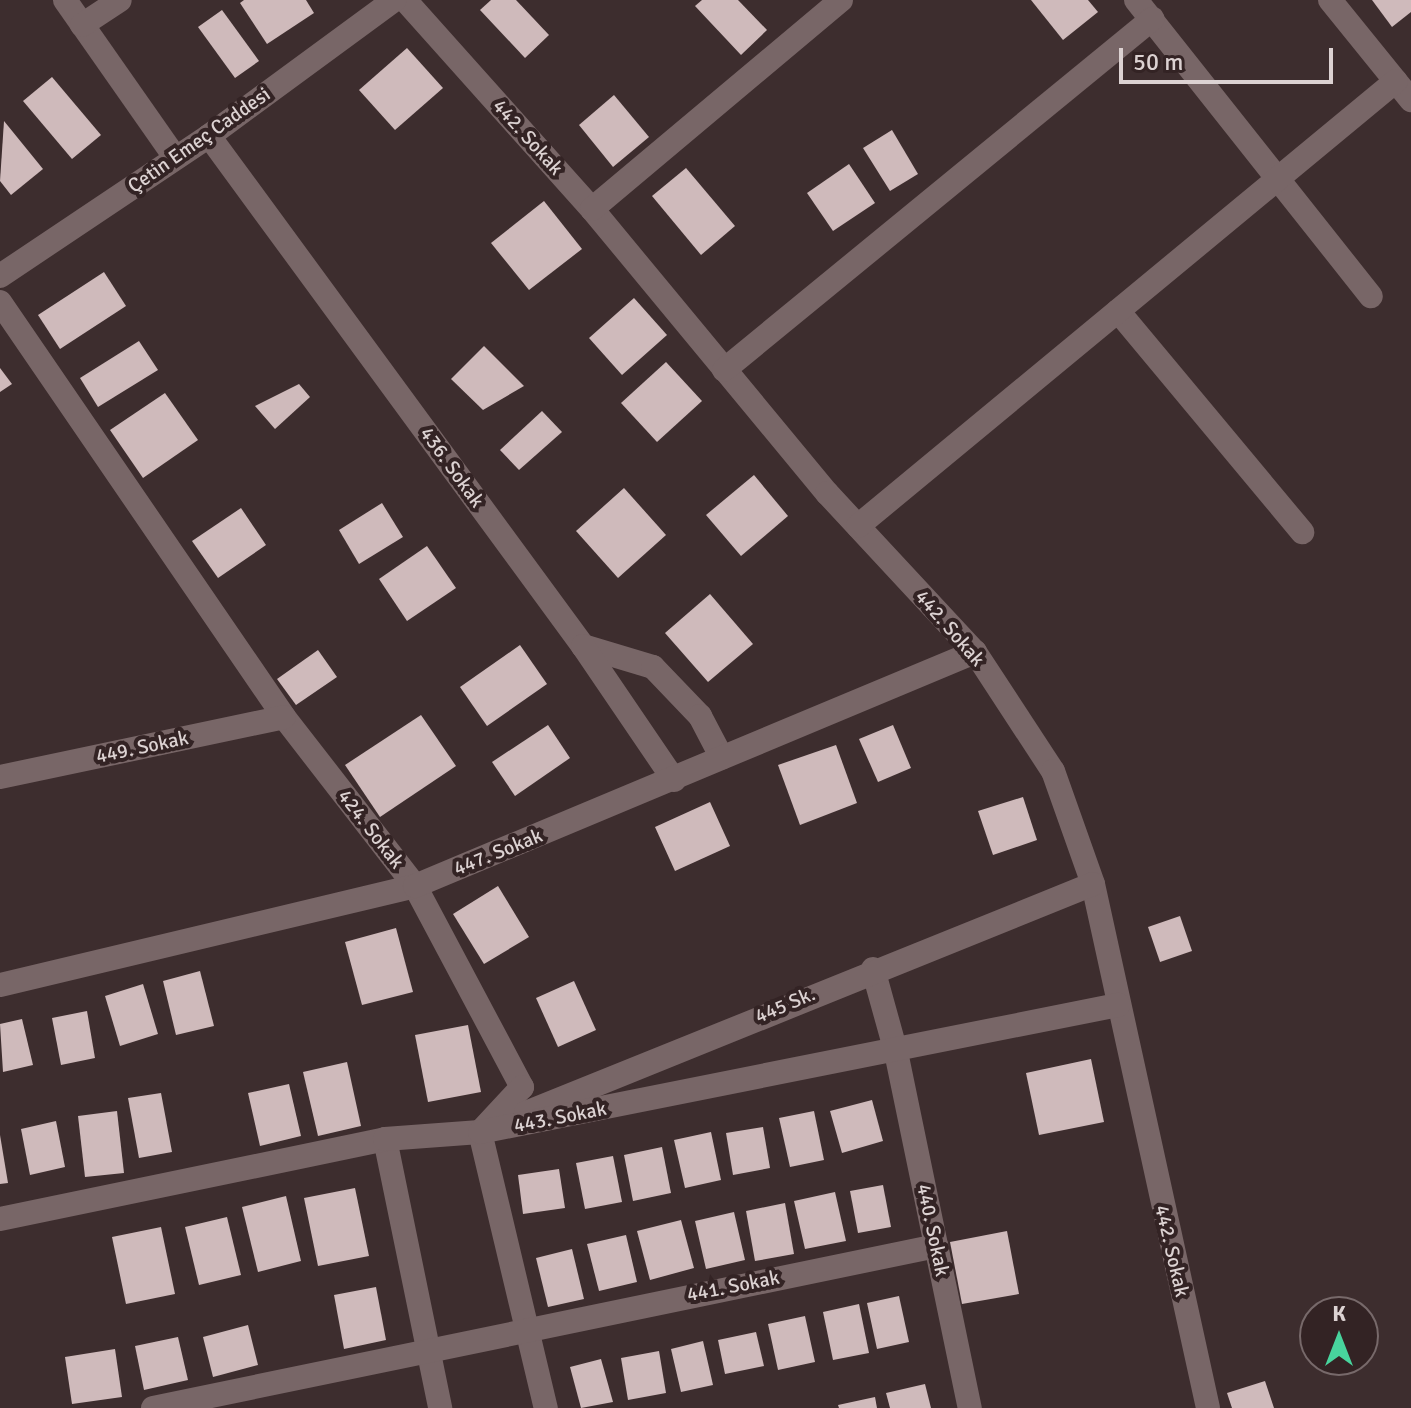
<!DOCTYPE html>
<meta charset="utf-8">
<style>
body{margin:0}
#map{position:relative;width:1411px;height:1408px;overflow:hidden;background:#3d2d2e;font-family:Signika,sans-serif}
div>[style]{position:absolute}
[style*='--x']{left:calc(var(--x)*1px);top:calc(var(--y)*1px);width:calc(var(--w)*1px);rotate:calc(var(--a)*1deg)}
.building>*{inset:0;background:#cfbabb}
.street>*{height:24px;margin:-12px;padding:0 12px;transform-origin:12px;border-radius:12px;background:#786667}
.secondary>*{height:24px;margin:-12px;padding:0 12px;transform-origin:12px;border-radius:12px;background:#786667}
span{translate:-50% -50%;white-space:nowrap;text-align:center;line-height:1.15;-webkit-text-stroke:8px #332324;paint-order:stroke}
.street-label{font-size:20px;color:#dcd2d2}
.north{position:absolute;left:1299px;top:1296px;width:80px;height:80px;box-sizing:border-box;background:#332324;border:2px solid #77696a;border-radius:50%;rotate:0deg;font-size:22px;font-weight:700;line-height:32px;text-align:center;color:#dcd2d2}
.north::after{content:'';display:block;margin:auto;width:28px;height:36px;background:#48d49d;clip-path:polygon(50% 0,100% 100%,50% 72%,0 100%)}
.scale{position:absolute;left:1119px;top:48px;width:214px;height:36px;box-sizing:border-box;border:4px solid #dcd2d2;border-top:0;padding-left:10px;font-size:24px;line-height:28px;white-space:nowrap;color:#dcd2d2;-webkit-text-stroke:6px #332324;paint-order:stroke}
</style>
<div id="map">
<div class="building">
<div style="clip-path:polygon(244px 0,306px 0,314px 13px,267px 44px,240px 3px)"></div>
<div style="clip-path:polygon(491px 0,516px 0,549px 35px,525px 58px,480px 10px)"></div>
<div style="clip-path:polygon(702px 0,738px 0,767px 30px,741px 55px,695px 6px)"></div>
<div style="clip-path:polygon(1031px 0,1088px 0,1098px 12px,1063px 40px)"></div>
<div style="clip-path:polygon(1372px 0,1411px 0,1411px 12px,1392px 27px)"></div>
<div style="clip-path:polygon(222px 10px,259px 61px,235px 78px,198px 27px)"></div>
<div style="clip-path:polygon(407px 48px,443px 88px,395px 130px,359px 90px)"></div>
<div style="clip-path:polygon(52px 77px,101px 135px,72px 159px,23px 101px)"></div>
<div style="clip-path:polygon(614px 95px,649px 137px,613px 167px,579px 125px)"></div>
<div style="clip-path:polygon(4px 121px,43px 169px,11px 195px,0 181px)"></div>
<div style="clip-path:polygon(892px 130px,918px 174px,890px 191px,863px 148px)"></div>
<div style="clip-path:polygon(849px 164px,875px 203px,833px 231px,807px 193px)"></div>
<div style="clip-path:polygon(686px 168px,735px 226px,701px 255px,652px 196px)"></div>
<div style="clip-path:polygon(544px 201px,582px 249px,529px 290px,491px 243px)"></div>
<div style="clip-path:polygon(104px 272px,126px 306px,60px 349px,38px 315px)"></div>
<div style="clip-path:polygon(634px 298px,667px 335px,622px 375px,589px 338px)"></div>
<div style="clip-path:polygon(139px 341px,158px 370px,98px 407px,80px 378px)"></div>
<div style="clip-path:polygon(484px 346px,524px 386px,483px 410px,451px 379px)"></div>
<div style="clip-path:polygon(666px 362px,702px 401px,657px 442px,621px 403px)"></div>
<div style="clip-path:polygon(0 368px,12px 384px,0 392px)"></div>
<div style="clip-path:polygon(299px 384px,310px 397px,275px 429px,255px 406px)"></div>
<div style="clip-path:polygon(165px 393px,198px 440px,143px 478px,110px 430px)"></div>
<div style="clip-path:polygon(542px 411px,562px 432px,519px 470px,500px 450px)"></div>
<div style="clip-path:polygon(754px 475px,788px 516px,741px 556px,706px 515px)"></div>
<div style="clip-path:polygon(624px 488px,666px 535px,618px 578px,576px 531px)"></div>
<div style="clip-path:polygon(382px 503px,403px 537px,359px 564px,339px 530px)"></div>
<div style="clip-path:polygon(241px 508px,266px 545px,218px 578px,192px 541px)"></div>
<div style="clip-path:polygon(427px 546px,456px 588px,407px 621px,379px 579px)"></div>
<div style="clip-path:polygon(710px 594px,753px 644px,708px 682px,665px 633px)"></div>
<div style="clip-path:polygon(520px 645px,547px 684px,487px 726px,460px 687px)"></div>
<div style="clip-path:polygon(318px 650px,337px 677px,296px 705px,277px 679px)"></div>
<div style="clip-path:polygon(421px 715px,456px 766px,380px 817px,345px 765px)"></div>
<div style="clip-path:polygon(548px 725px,570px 758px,515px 796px,492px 762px)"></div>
<div style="clip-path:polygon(893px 725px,911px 768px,878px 782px,859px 739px)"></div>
<div style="clip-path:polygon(836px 745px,857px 803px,800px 825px,778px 765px)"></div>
<div style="clip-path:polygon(1023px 797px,1037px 840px,993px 855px,978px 811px)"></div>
<div style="clip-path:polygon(710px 802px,730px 846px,675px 871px,655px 827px)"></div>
<div style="clip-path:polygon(498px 886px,529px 937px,484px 964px,453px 914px)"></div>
<div style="clip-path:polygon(1180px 916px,1192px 951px,1160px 962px,1148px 927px)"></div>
<div style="clip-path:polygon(396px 928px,413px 992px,362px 1005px,345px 942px)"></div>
<div style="clip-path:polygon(200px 971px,214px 1026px,176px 1035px,163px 981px)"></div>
<div style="clip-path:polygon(574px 981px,596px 1030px,558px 1047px,536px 998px)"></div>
<div style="clip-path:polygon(143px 984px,158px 1034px,120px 1046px,105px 996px)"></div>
<div style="clip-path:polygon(87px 1011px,95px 1058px,61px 1065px,52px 1018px)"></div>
<div style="clip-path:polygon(22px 1019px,33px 1065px,3px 1072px,0 1024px)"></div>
<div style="clip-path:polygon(468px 1025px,481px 1092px,428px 1102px,415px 1035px)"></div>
<div style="clip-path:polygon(1091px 1059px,1104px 1122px,1039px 1135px,1026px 1073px)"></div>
<div style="clip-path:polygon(347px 1062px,361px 1126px,318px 1136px,303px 1072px)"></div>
<div style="clip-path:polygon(289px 1084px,301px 1136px,260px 1146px,248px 1093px)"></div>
<div style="clip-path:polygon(161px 1093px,172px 1152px,139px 1158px,128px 1098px)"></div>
<div style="clip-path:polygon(872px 1100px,883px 1141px,842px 1153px,830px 1111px)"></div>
<div style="clip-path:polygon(117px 1111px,124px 1173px,85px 1177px,78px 1116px)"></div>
<div style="clip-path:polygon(814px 1111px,824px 1160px,790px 1167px,779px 1118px)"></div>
<div style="clip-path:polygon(56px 1121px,65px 1167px,30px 1175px,21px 1129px)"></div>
<div style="clip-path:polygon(763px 1127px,770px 1168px,733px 1175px,726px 1133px)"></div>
<div style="clip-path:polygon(711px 1132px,721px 1180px,685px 1188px,674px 1140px)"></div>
<div style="clip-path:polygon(0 1135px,8px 1183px,0 1184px)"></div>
<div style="clip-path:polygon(662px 1147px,671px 1193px,633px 1201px,624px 1155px)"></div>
<div style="clip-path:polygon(613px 1156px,622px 1202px,585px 1209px,576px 1163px)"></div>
<div style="clip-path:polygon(559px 1169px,565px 1208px,523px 1214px,518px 1175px)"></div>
<div style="clip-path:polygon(883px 1185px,891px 1227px,858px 1233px,850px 1191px)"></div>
<div style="clip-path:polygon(355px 1188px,369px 1256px,318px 1266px,304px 1198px)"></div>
<div style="clip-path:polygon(835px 1192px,846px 1241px,805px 1249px,794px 1201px)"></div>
<div style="clip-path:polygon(286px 1196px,301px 1261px,258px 1272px,242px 1207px)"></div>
<div style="clip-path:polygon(785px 1203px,794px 1254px,755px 1261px,746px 1211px)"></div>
<div style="clip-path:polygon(734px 1212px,745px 1260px,706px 1269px,695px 1221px)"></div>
<div style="clip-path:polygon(227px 1217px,241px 1275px,199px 1285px,185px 1227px)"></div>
<div style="clip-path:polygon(681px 1220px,694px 1268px,650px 1280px,637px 1231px)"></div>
<div style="clip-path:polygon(161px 1227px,175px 1294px,126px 1304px,112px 1237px)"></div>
<div style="clip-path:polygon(1007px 1231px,1019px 1294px,962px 1304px,950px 1242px)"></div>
<div style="clip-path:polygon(626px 1235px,637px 1282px,599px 1291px,587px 1244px)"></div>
<div style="clip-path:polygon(572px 1249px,584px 1299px,548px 1307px,536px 1258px)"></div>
<div style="clip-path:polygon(376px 1287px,386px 1340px,344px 1349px,334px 1295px)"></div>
<div style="clip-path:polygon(899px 1296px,909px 1342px,877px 1349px,867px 1303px)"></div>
<div style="clip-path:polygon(859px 1304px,869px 1353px,833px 1360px,823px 1312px)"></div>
<div style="clip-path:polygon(805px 1316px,815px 1362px,778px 1370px,768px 1324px)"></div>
<div style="clip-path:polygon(248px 1325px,258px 1365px,213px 1377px,203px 1337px)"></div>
<div style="clip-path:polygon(756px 1332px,764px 1366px,725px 1374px,718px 1340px)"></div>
<div style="clip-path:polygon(178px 1337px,188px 1380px,144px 1390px,135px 1346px)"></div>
<div style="clip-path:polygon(703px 1341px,713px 1385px,681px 1392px,671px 1349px)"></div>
<div style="clip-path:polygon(115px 1349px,122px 1397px,72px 1404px,65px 1357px)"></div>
<div style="clip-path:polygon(659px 1351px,666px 1393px,628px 1400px,621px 1358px)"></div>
<div style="clip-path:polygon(601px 1359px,613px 1402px,581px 1408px,570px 1367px)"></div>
<div style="clip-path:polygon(1265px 1381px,1274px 1408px,1232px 1408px,1227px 1393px)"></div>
<div style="clip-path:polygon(925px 1384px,931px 1408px,890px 1408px,886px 1393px)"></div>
<div style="clip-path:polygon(875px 1397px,877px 1408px,839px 1408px,838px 1405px)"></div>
</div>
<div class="street">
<div style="--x:65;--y:0;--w:192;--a:55"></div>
<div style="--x:405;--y:0;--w:280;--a:48.2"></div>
<div style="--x:592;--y:209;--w:369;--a:50.4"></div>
<div style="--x:827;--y:493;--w:217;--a:47.1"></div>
<div style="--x:975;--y:652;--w:142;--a:56.8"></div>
<div style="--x:1053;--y:771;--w:120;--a:70.5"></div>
<div style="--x:1093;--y:884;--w:536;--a:77.62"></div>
<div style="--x:1136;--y:0;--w:378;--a:51.6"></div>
<div style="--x:1330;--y:0;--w:129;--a:51"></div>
<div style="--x:82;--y:25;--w:45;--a:-33.3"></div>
<div style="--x:209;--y:136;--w:632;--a:53.75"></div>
<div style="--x:583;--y:646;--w:73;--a:16.7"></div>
<div style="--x:653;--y:667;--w:68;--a:46.2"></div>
<div style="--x:700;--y:716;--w:47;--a:62.4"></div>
<div style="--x:592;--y:209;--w:325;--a:-40"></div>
<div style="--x:0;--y:302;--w:503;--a:55.61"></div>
<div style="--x:284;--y:717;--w:214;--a:52.2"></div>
<div style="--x:415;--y:886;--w:228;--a:62"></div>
<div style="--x:522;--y:1087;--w:62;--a:133"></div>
<div style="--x:480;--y:1132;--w:284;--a:76.6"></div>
<div style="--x:1118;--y:311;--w:288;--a:50.2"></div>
<div style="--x:724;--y:370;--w:554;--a:-39.35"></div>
<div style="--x:858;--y:526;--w:698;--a:-39.6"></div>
<div style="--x:583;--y:646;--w:162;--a:55.8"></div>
<div style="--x:0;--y:777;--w:290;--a:-11.9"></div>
<div style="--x:873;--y:969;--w:86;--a:74.5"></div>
<div style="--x:896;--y:1052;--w:364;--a:78.3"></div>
<div style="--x:0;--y:985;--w:427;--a:-13.4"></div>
<div style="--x:415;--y:886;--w:607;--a:-22.68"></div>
<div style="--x:526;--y:1113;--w:611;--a:-21.99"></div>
<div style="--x:385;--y:1139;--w:275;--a:78.4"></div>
<div style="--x:0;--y:1219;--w:393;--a:-11.7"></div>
<div style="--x:385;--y:1139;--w:95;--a:-4.2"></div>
<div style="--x:480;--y:1132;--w:651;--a:-11.26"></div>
<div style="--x:153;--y:1408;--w:800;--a:-11.69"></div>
</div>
<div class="secondary">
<div style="--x:0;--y:276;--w:252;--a:-33.8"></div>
<div style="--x:209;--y:136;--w:230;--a:-36.3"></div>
</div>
<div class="street-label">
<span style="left:528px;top:137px;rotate:48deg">442. Sokak</span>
<span style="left:199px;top:140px;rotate:-35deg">Çetin Emeç Caddesi</span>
<span style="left:452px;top:467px;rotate:54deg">436. Sokak</span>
<span style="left:950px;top:628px;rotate:49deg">442. Sokak</span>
<span style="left:142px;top:747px;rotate:-12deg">449. Sokak</span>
<span style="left:371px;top:829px;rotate:52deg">424. Sokak</span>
<span style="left:498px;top:852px;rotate:-22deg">447. Sokak</span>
<span style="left:785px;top:1005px;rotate:-23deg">445 Sk.</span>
<span style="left:560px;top:1117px;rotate:-11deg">443. Sokak</span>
<span style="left:933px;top:1230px;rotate:78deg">440. Sokak</span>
<span style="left:1172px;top:1251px;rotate:77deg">442. Sokak</span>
<span style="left:733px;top:1286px;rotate:-11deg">441. Sokak</span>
</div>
<div class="north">K</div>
<div class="scale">50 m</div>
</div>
